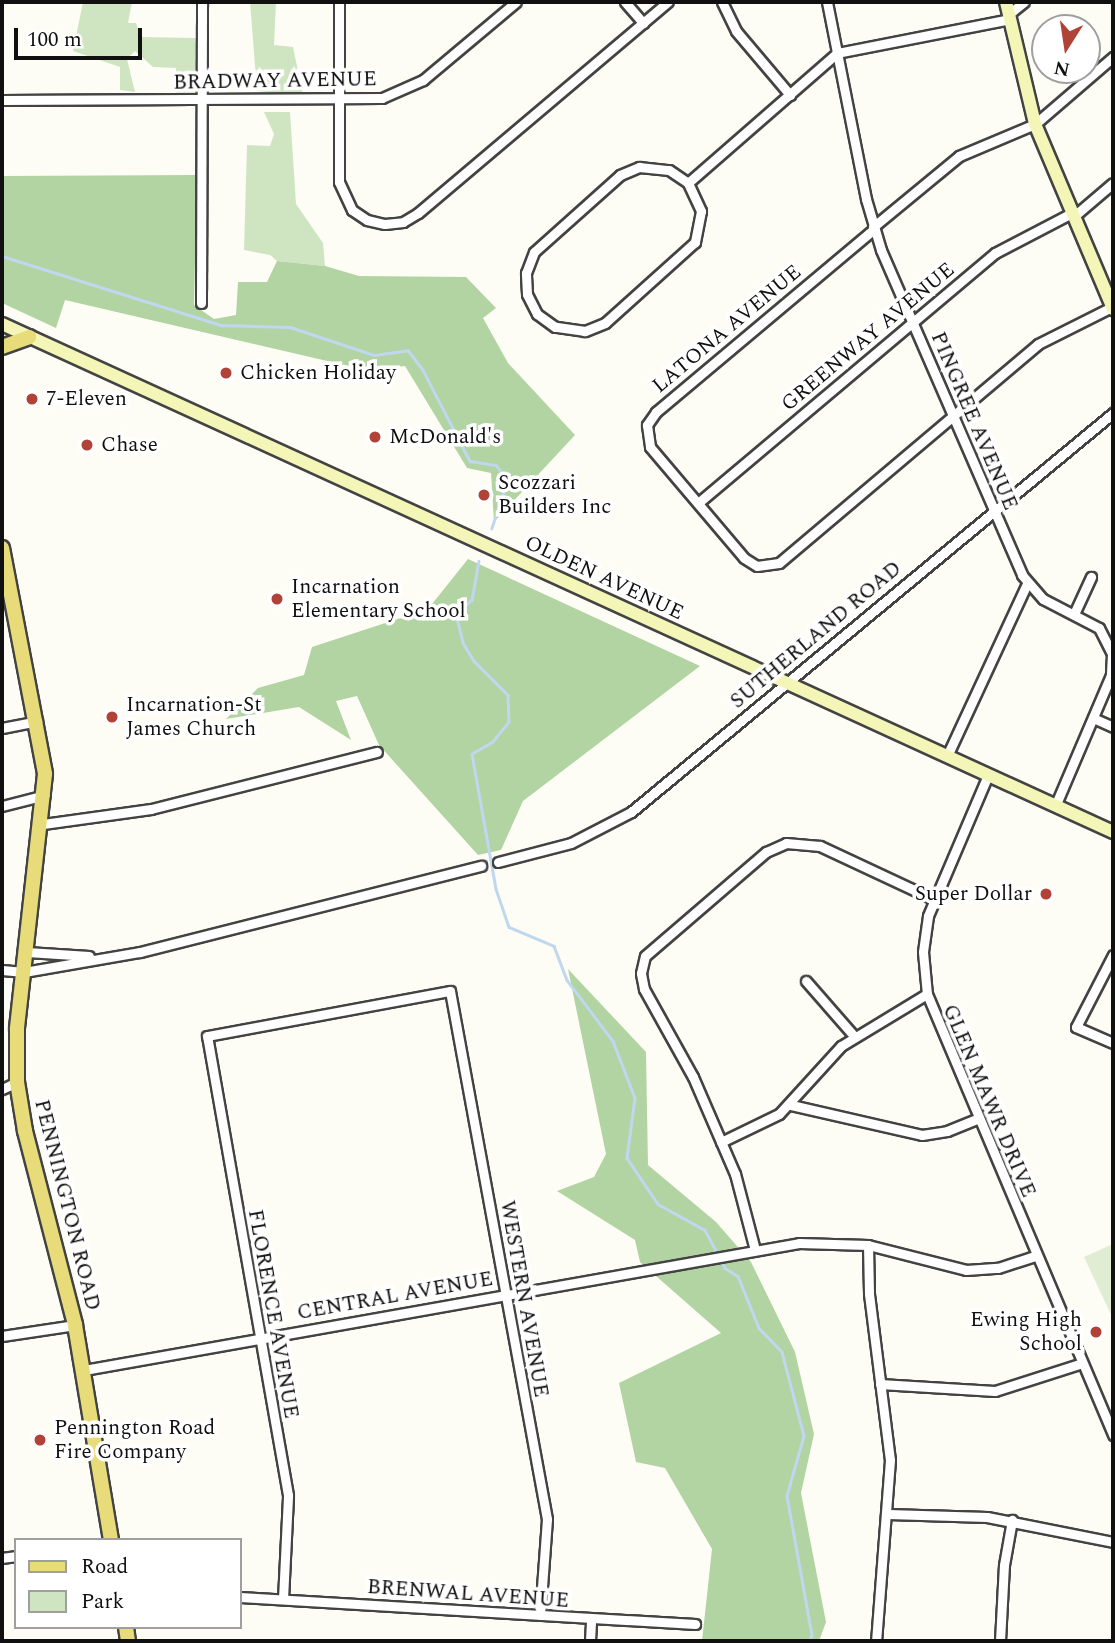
<!DOCTYPE html>
<style>
body{margin:0}
#map{position:relative;width:1115px;height:1643px;overflow:hidden;background:#fefdf5;font-family:Spectral,serif}
div>[style]{position:absolute}
[style*='--x']{left:calc(var(--x)*1px);top:calc(var(--y)*1px);width:calc(var(--w)*1px);rotate:calc(var(--a)*1deg)}
.green>*{inset:0;background:#cfe5c1}
.forest>*{inset:0;background:#b2d4a2}
.pitch>*{inset:0;background:#e0edd2}
.stream>*{height:2.5px;margin:-1.25px;padding:0 1.25px;transform-origin:1.25px;border-radius:1.25px;background:#bfd7ef}
.roads{filter:drop-shadow(2px 0 #434343) drop-shadow(-2px 0 #434343) drop-shadow(0 2px #434343) drop-shadow(0 -2px #434343)}
.minor>*{height:9px;margin:-4.5px;padding:0 4.5px;transform-origin:4.5px;border-radius:4.5px;background:#fff}
.secondary>*{height:12px;margin:-6px;padding:0 6px;transform-origin:6px;border-radius:6px;background:#f4f6b8}
.primary>*{height:14px;margin:-7px;padding:0 7px;transform-origin:7px;border-radius:7px;background:#e8dc7a}
.dots>*{width:19px;height:19px;translate:-50% -50%;box-sizing:border-box;border:4px solid #fff;border-radius:50%}
span{translate:-50% -50%;white-space:nowrap;text-align:center;line-height:1.15;-webkit-text-stroke:7px #fff;paint-order:stroke}
.street-label{font-size:21px;color:#101010}
.poi-label{font-size:21px;color:#101010}
.left{translate:0 -50%;text-align:left}
.right{translate:-100% -50%;text-align:right}
.frame{position:absolute;inset:0;border:4px solid #101010;pointer-events:none}
.legend{position:absolute;left:14px;top:1538px;width:228px;height:91px;box-sizing:border-box;background:#fff;border:2px solid #9f9f9f;margin:0;padding:9px 12px;list-style:none;font-size:21px;color:#101010}
.legend li{display:flex;align-items:center;gap:14px;height:35px}
.legend b{width:35px;border:2px solid #9f9f9f}
.north{position:absolute;left:1031px;top:14px;width:70px;height:70px;box-sizing:border-box;background:#fff;border:2px solid #9f9f9f;border-radius:50%;rotate:192deg;font-size:19px;font-weight:700;line-height:28px;text-align:center;color:#101010}
.north::after{content:'';display:block;margin:auto;width:24px;height:32px;background:#b04238;clip-path:polygon(50% 0,100% 100%,50% 72%,0 100%)}
.scale{position:absolute;left:14px;top:28px;width:128px;height:32px;box-sizing:border-box;border:4px solid #101010;border-top:0;padding-left:9px;font-size:21px;line-height:24px;white-space:nowrap;color:#101010;-webkit-text-stroke:5px #fff;paint-order:stroke}
</style>
<div id="map">
<div class="green">
<div style="clip-path:polygon(83px 2px,132px 2px,128px 23px,136px 23px,141px 37px,196px 38px,195px 94px,176px 94px,176px 68px,153px 67px,135px 51px,127px 59px,135px 92px,120px 90px,120px 67px,73px 51px)"></div>
<div style="clip-path:polygon(250px 2px,276px 2px,274px 45px,293px 47px,303px 95px,257px 91px)"></div>
<div style="clip-path:polygon(264px 112px,290px 112px,296px 204px,323px 243px,325px 266px,277px 261px,270px 255px,244px 250px,247px 145px,270px 146px,274px 134px)"></div>
</div>
<div class="forest">
<div style="clip-path:polygon(197px 175px,194px 305px,214px 319px,236px 315px,238px 282px,267px 282px,277px 261px,325px 266px,359px 276px,466px 277px,496px 308px,483px 318px,508px 363px,575px 435px,494px 522px,491px 473px,467px 468px,405px 366px,366px 370px,65px 300px,56px 328px,2px 303px,2px 176px)"></div>
<div style="clip-path:polygon(468px 559px,700px 666px,523px 801px,501px 850px,478px 855px,379px 745px,357px 696px,336px 701px,351px 740px,299px 707px,226px 719px,258px 688px,304px 675px,312px 647px,428px 609px)"></div>
<div style="clip-path:polygon(568px 969px,646px 1052px,648px 1165px,716px 1222px,751px 1262px,795px 1352px,814px 1434px,801px 1493px,826px 1622px,819px 1641px,702px 1641px,712px 1549px,665px 1468px,636px 1462px,619px 1383px,721px 1333px,640px 1262px,635px 1240px,557px 1191px,594px 1177px,606px 1154px)"></div>
</div>
<div class="pitch">
<div style="clip-path:polygon(1113px 1244px,1113px 1319px,1084px 1257px)"></div>
</div>
<div class="stream">
<div style="--x:2;--y:256;--w:230;--a:17.5"></div>
<div style="--x:221;--y:325;--w:69;--a:1.7"></div>
<div style="--x:290;--y:327;--w:89;--a:18.4"></div>
<div style="--x:374;--y:355;--w:34;--a:-8"></div>
<div style="--x:408;--y:350;--w:25;--a:53"></div>
<div style="--x:423;--y:370;--w:102;--a:62.7"></div>
<div style="--x:470;--y:461;--w:26;--a:9"></div>
<div style="--x:496;--y:465;--w:19;--a:51"></div>
<div style="--x:508;--y:480;--w:51;--a:108.4"></div>
<div style="--x:479;--y:561;--w:40;--a:100"></div>
<div style="--x:472;--y:600;--w:21;--a:139"></div>
<div style="--x:456;--y:614;--w:30;--a:76"></div>
<div style="--x:463;--y:643;--w:22;--a:58"></div>
<div style="--x:475;--y:662;--w:47;--a:45"></div>
<div style="--x:508;--y:695;--w:27;--a:88"></div>
<div style="--x:509;--y:722;--w:26;--a:129"></div>
<div style="--x:493;--y:742;--w:24;--a:150"></div>
<div style="--x:472;--y:754;--w:137;--a:79.9"></div>
<div style="--x:496;--y:889;--w:40;--a:71.1"></div>
<div style="--x:509;--y:927;--w:49;--a:22.9"></div>
<div style="--x:554;--y:946;--w:36;--a:69"></div>
<div style="--x:567;--y:980;--w:76;--a:53"></div>
<div style="--x:613;--y:1041;--w:61;--a:68.9"></div>
<div style="--x:635;--y:1098;--w:61;--a:97.6"></div>
<div style="--x:627;--y:1158;--w:55;--a:56"></div>
<div style="--x:658;--y:1204;--w:54;--a:29"></div>
<div style="--x:705;--y:1230;--w:43;--a:62.2"></div>
<div style="--x:725;--y:1268;--w:15;--a:32"></div>
<div style="--x:738;--y:1276;--w:56;--a:68"></div>
<div style="--x:759;--y:1328;--w:33;--a:46"></div>
<div style="--x:782;--y:1352;--w:87;--a:75.3"></div>
<div style="--x:804;--y:1436;--w:62;--a:105.8"></div>
<div style="--x:787;--y:1496;--w:141;--a:79.8"></div>
<div style="--x:812;--y:1635;--w:6;--a:108"></div>
</div>
<div class="roads">
<div class="minor">
<div style="--x:339;--y:2;--w:180;--a:90"></div>
<div style="--x:339;--y:182;--w:31;--a:65"></div>
<div style="--x:352;--y:210;--w:18;--a:34"></div>
<div style="--x:367;--y:220;--w:18;--a:13"></div>
<div style="--x:385;--y:224;--w:18;--a:-6"></div>
<div style="--x:403;--y:222;--w:17;--a:-31"></div>
<div style="--x:418;--y:213;--w:327;--a:-40.2"></div>
<div style="--x:625;--y:2;--w:28;--a:49"></div>
<div style="--x:722;--y:2;--w:32;--a:64"></div>
<div style="--x:736;--y:31;--w:84;--a:49.8"></div>
<div style="--x:827;--y:2;--w:201;--a:78.8"></div>
<div style="--x:866;--y:199;--w:53;--a:73.6"></div>
<div style="--x:881;--y:250;--w:354;--a:66.5"></div>
<div style="--x:1022;--y:575;--w:32;--a:49"></div>
<div style="--x:1043;--y:599;--w:63;--a:27.4"></div>
<div style="--x:1099;--y:628;--w:29;--a:63"></div>
<div style="--x:1112;--y:654;--w:21;--a:93"></div>
<div style="--x:1111;--y:675;--w:142;--a:113.1"></div>
<div style="--x:1009;--y:14;--w:19;--a:-39"></div>
<div style="--x:2;--y:100;--w:380;--a:-0.3"></div>
<div style="--x:382;--y:98;--w:45;--a:-23.7"></div>
<div style="--x:423;--y:80;--w:121;--a:-40"></div>
<div style="--x:639;--y:167;--w:30;--a:6"></div>
<div style="--x:669;--y:170;--w:23;--a:34"></div>
<div style="--x:688;--y:183;--w:31;--a:65"></div>
<div style="--x:701;--y:211;--w:32;--a:101"></div>
<div style="--x:695;--y:242;--w:121;--a:138"></div>
<div style="--x:605;--y:323;--w:22;--a:158"></div>
<div style="--x:585;--y:331;--w:30;--a:-172"></div>
<div style="--x:555;--y:327;--w:22;--a:-144"></div>
<div style="--x:537;--y:314;--w:22;--a:-117"></div>
<div style="--x:527;--y:294;--w:21;--a:-93"></div>
<div style="--x:526;--y:273;--w:22;--a:-69"></div>
<div style="--x:534;--y:252;--w:115;--a:-41.8"></div>
<div style="--x:620;--y:175;--w:21;--a:-23"></div>
<div style="--x:688;--y:183;--w:198;--a:-41.1"></div>
<div style="--x:837;--y:53;--w:176;--a:-11.1"></div>
<div style="--x:1073;--y:217;--w:52;--a:-40.4"></div>
<div style="--x:873;--y:227;--w:112;--a:-39.5"></div>
<div style="--x:959;--y:156;--w:82;--a:-22.8"></div>
<div style="--x:1035;--y:124;--w:103;--a:-40.7"></div>
<div style="--x:874;--y:229;--w:285;--a:140"></div>
<div style="--x:656;--y:412;--w:16;--a:125"></div>
<div style="--x:647;--y:425;--w:22;--a:82"></div>
<div style="--x:650;--y:447;--w:145;--a:49.7"></div>
<div style="--x:744;--y:558;--w:15;--a:32"></div>
<div style="--x:757;--y:566;--w:22;--a:-8"></div>
<div style="--x:779;--y:563;--w:339;--a:-40.2"></div>
<div style="--x:1038;--y:344;--w:83;--a:-26.6"></div>
<div style="--x:201;--y:303;--w:301;--a:-89.8"></div>
<div style="--x:698;--y:503;--w:388;--a:-40.1"></div>
<div style="--x:995;--y:253;--w:87;--a:-27.5"></div>
<div style="--x:1074;--y:614;--w:41;--a:-65.3"></div>
<div style="--x:1093;--y:718;--w:22;--a:24"></div>
<div style="--x:2;--y:728;--w:36;--a:-11"></div>
<div style="--x:947;--y:756;--w:190;--a:-65.1"></div>
<div style="--x:988;--y:775;--w:153;--a:113.1"></div>
<div style="--x:928;--y:916;--w:36;--a:98"></div>
<div style="--x:923;--y:952;--w:42;--a:84.6"></div>
<div style="--x:927;--y:994;--w:479;--a:67.1"></div>
<div style="--x:2;--y:806;--w:44;--a:-14.3"></div>
<div style="--x:43;--y:824;--w:109;--a:-7.9"></div>
<div style="--x:151;--y:809;--w:233;--a:-14.2"></div>
<div style="--x:498;--y:862;--w:75;--a:-14.6"></div>
<div style="--x:571;--y:843;--w:68;--a:-27.3"></div>
<div style="--x:631;--y:812;--w:626;--a:-39.62"></div>
<div style="--x:27;--y:952;--w:62;--a:3.7"></div>
<div style="--x:1113;--y:955;--w:81;--a:117.2"></div>
<div style="--x:1076;--y:1027;--w:40;--a:23.4"></div>
<div style="--x:2;--y:970;--w:22;--a:5"></div>
<div style="--x:24;--y:972;--w:118;--a:-9.8"></div>
<div style="--x:140;--y:952;--w:352;--a:-14.2"></div>
<div style="--x:806;--y:981;--w:73;--a:48.9"></div>
<div style="--x:2;--y:1089;--w:17;--a:-25"></div>
<div style="--x:791;--y:1105;--w:134;--a:12.9"></div>
<div style="--x:922;--y:1135;--w:25;--a:-9"></div>
<div style="--x:947;--y:1131;--w:32;--a:-22"></div>
<div style="--x:721;--y:1142;--w:64;--a:-25.8"></div>
<div style="--x:779;--y:1114;--w:92;--a:-47.6"></div>
<div style="--x:841;--y:1046;--w:100;--a:-31.2"></div>
<div style="--x:868;--y:1245;--w:49;--a:88.8"></div>
<div style="--x:869;--y:1294;--w:167;--a:82.8"></div>
<div style="--x:890;--y:1460;--w:182;--a:94.4"></div>
<div style="--x:755;--y:1250;--w:79;--a:-104.7"></div>
<div style="--x:735;--y:1174;--w:106;--a:-113.4"></div>
<div style="--x:693;--y:1077;--w:101;--a:-119.1"></div>
<div style="--x:644;--y:989;--w:16;--a:-101"></div>
<div style="--x:641;--y:973;--w:17;--a:-77"></div>
<div style="--x:645;--y:956;--w:160;--a:-40.7"></div>
<div style="--x:766;--y:852;--w:22;--a:-24"></div>
<div style="--x:786;--y:843;--w:34;--a:5"></div>
<div style="--x:820;--y:846;--w:125;--a:25.1"></div>
<div style="--x:2;--y:1336;--w:74;--a:-8.6"></div>
<div style="--x:84;--y:1370;--w:726;--a:-10.07"></div>
<div style="--x:799;--y:1243;--w:69;--a:1.7"></div>
<div style="--x:868;--y:1245;--w:101;--a:14.3"></div>
<div style="--x:966;--y:1270;--w:32;--a:-4"></div>
<div style="--x:998;--y:1268;--w:40;--a:-18"></div>
<div style="--x:880;--y:1384;--w:115;--a:3.5"></div>
<div style="--x:995;--y:1391;--w:91;--a:-17.8"></div>
<div style="--x:888;--y:1514;--w:99;--a:1.7"></div>
<div style="--x:987;--y:1517;--w:128;--a:11.2"></div>
<div style="--x:2;--y:1558;--w:14;--a:-8"></div>
<div style="--x:240;--y:1597;--w:456;--a:3.4"></div>
<div style="--x:283;--y:1599;--w:104;--a:-87.2"></div>
<div style="--x:288;--y:1495;--w:466;--a:-100"></div>
<div style="--x:207;--y:1036;--w:247;--a:-10.5"></div>
<div style="--x:450;--y:991;--w:537;--a:79.59"></div>
<div style="--x:547;--y:1519;--w:96;--a:94.2"></div>
<div style="--x:590;--y:1641;--w:22;--a:-87"></div>
<div style="--x:1000;--y:1641;--w:76;--a:-87"></div>
<div style="--x:1004;--y:1565;--w:46;--a:-79.9"></div>
</div>
<div class="secondary">
<div style="--x:1006;--y:2;--w:125;--a:76.6"></div>
<div style="--x:1035;--y:124;--w:201;--a:67.1"></div>
<div style="--x:2;--y:324;--w:1222;--a:24.57"></div>
</div>
<div class="primary">
<div style="--x:2;--y:347;--w:29;--a:-20"></div>
<div style="--x:2;--y:548;--w:230;--a:79.2"></div>
<div style="--x:45;--y:774;--w:257;--a:96.3"></div>
<div style="--x:17;--y:1029;--w:53;--a:90"></div>
<div style="--x:17;--y:1082;--w:50;--a:80.7"></div>
<div style="--x:25;--y:1131;--w:200;--a:75.5"></div>
<div style="--x:75;--y:1325;--w:218;--a:80.5"></div>
<div style="--x:126;--y:1627;--w:14;--a:82"></div>
</div>
</div>
<div class="dots">
<div style="left:226px;top:373px;background:#b04238"></div>
<div style="left:32px;top:399px;background:#b04238"></div>
<div style="left:375px;top:437px;background:#b04238"></div>
<div style="left:87px;top:445px;background:#b04238"></div>
<div style="left:484px;top:495px;background:#b04238"></div>
<div style="left:277px;top:599px;background:#b04238"></div>
<div style="left:112px;top:717px;background:#b04238"></div>
<div style="left:1046px;top:894px;background:#b04238"></div>
<div style="left:1096px;top:1332px;background:#b04238"></div>
<div style="left:40px;top:1440px;background:#b04238"></div>
</div>
<div class="street-label">
<span style="left:275px;top:81px;rotate:-1deg">BRADWAY AVENUE</span>
<span style="left:727px;top:329px;rotate:-40deg">LATONA AVENUE</span>
<span style="left:868px;top:337px;rotate:-40deg">GREENWAY AVENUE</span>
<span style="left:974px;top:421px;rotate:67deg">PINGREE AVENUE</span>
<span style="left:604px;top:578px;rotate:25deg">OLDEN AVENUE</span>
<span style="left:816px;top:635px;rotate:-40deg">SUTHERLAND ROAD</span>
<span style="left:989px;top:1101px;rotate:67deg">GLEN MAWR DRIVE</span>
<span style="left:67px;top:1205px;rotate:76deg">PENNINGTON ROAD</span>
<span style="left:395px;top:1296px;rotate:-10deg">CENTRAL AVENUE</span>
<span style="left:524px;top:1299px;rotate:80deg">WESTERN AVENUE</span>
<span style="left:273px;top:1314px;rotate:80deg">FLORENCE AVENUE</span>
<span style="left:468px;top:1594px;rotate:4deg">BRENWAL AVENUE</span>
</div>
<div class="poi-label">
<span class="left" style="left:240px;top:373px">Chicken Holiday</span>
<span class="left" style="left:46px;top:399px">7-Eleven</span>
<span class="left" style="left:389px;top:437px">McDonald's</span>
<span class="left" style="left:101px;top:445px">Chase</span>
<span class="left" style="left:498px;top:495px">Scozzari<br>Builders Inc</span>
<span class="left" style="left:291px;top:599px">Incarnation<br>Elementary School</span>
<span class="left" style="left:126px;top:717px">Incarnation-St<br>James Church</span>
<span class="right" style="left:1032px;top:894px">Super Dollar</span>
<span class="right" style="left:1082px;top:1332px">Ewing High<br>School</span>
<span class="left" style="left:54px;top:1440px">Pennington Road<br>Fire Company</span>
</div>
<div class="frame"></div>
<ul class="legend">
<li><b style="height:9px;background:#e8dc7a"></b>Road</li>
<li><b style="height:19px;background:#cfe5c1"></b>Park</li>
</ul>
<div class="north">N</div>
<div class="scale">100 m</div>
</div>
